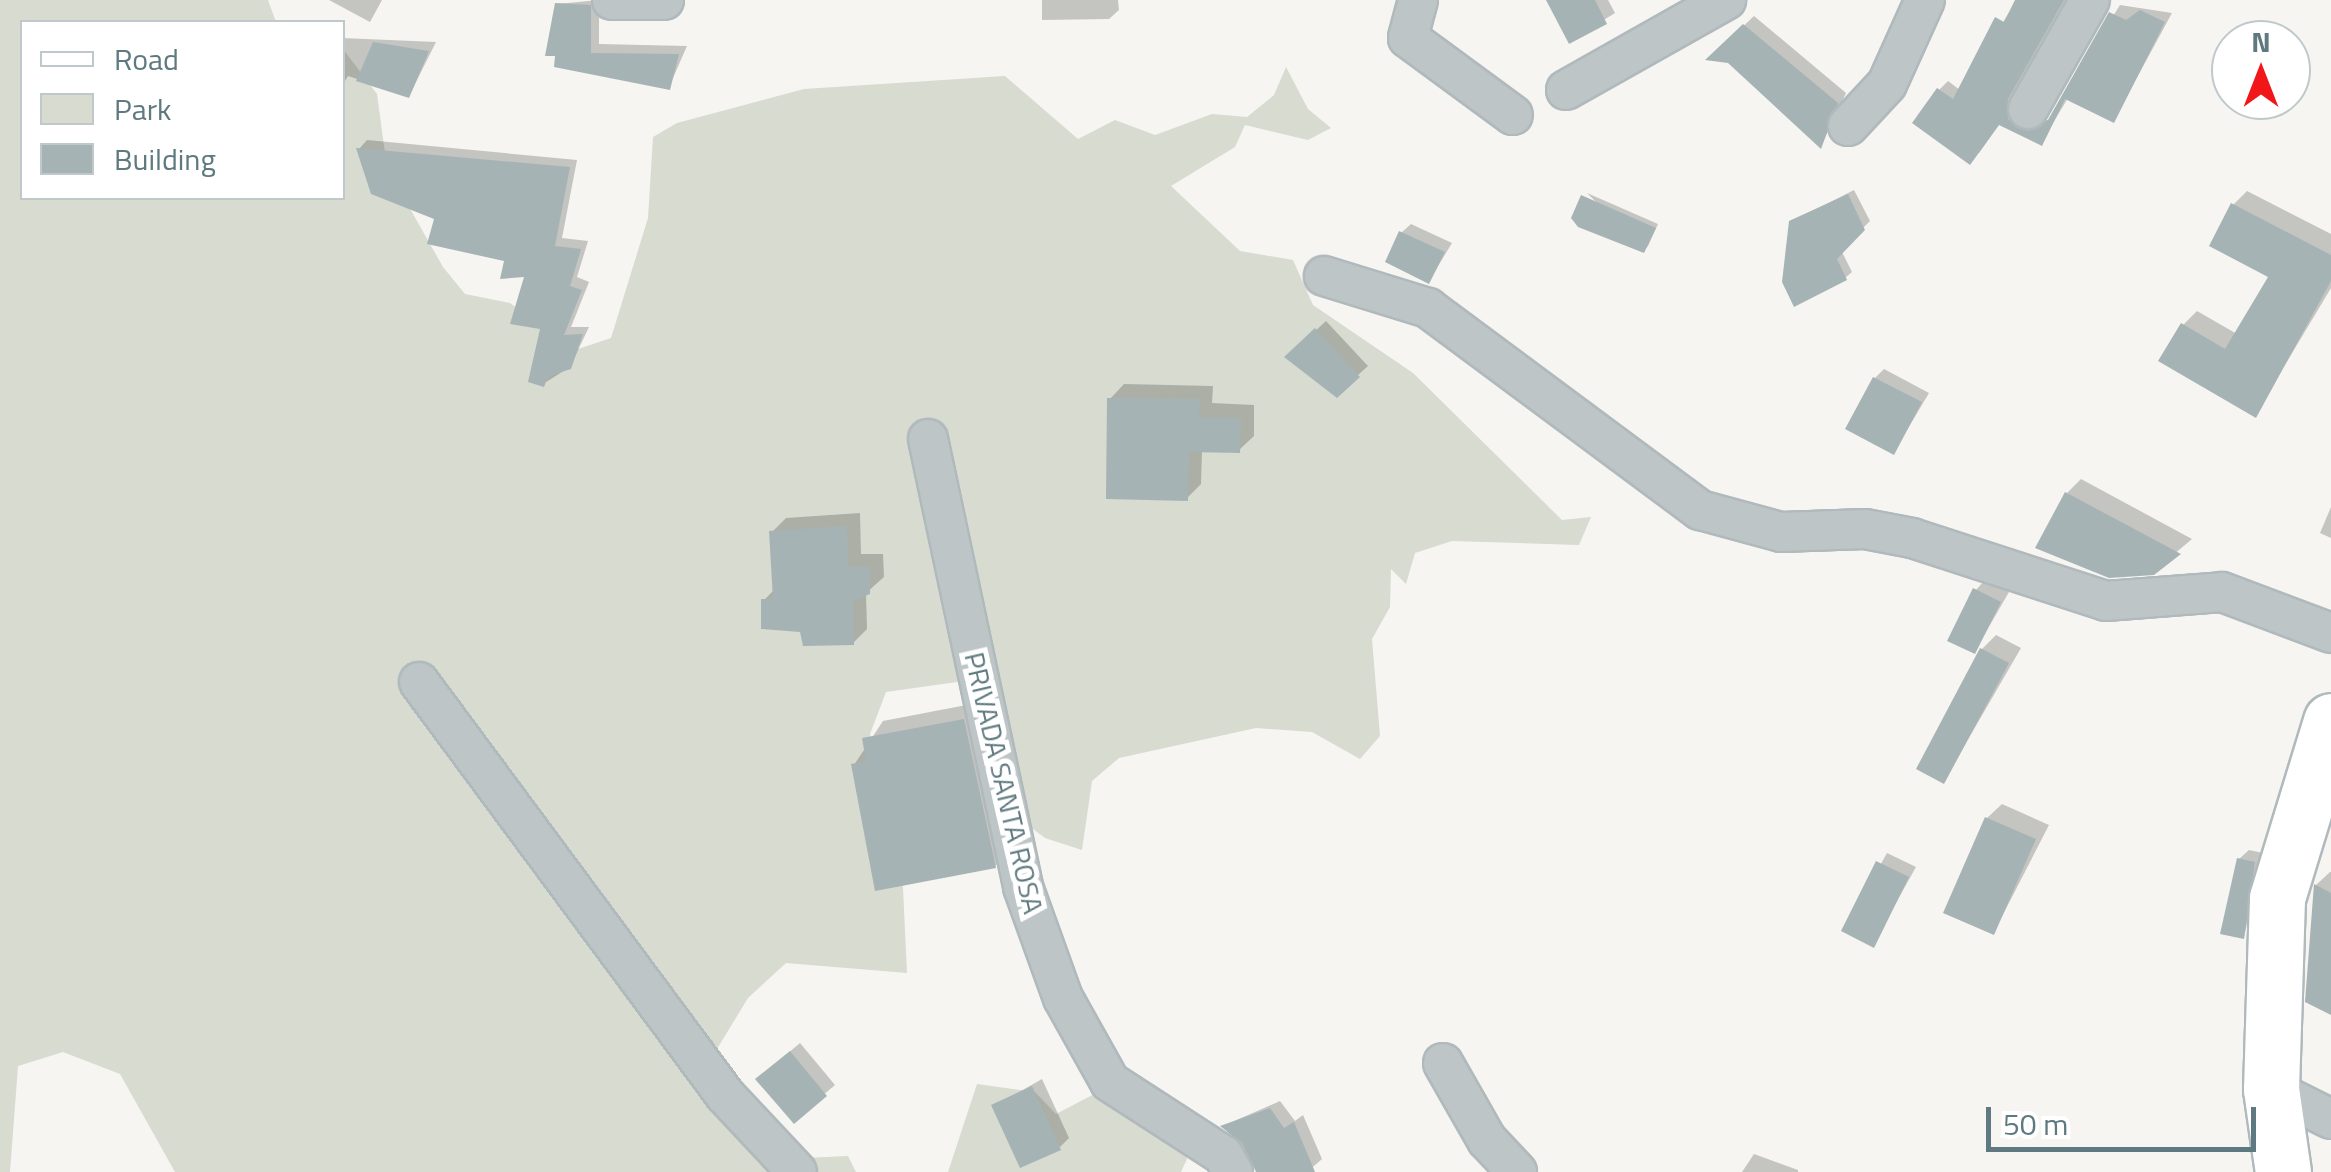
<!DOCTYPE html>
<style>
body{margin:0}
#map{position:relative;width:2331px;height:1172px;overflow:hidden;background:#f6f5f1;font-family:"Titillium Web",sans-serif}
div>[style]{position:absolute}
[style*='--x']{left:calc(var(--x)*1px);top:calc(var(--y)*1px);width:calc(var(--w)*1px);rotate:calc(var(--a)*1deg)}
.green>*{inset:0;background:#d7dbd0}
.shadow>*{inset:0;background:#0003}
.building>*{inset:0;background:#a6b3b5}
.roads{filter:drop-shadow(2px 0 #b0b9bc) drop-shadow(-2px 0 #b0b9bc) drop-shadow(0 2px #b0b9bc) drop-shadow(0 -2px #b0b9bc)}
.street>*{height:38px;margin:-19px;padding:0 19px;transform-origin:19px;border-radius:19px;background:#bec5c7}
.secondary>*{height:55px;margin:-27.5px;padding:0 27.5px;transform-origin:27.5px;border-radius:27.5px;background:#fff}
span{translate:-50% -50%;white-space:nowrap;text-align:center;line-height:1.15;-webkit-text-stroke:10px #fff;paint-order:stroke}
.street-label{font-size:28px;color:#5e797f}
.legend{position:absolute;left:20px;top:20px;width:325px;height:180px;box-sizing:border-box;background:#fff;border:2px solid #bfc9cc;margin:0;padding:12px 18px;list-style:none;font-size:30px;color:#5e797f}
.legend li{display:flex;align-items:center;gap:20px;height:50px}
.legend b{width:50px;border:2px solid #bfc9cc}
.north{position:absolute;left:2211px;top:20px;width:100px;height:100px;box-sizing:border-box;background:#fff;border:2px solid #bfc9cc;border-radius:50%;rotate:0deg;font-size:28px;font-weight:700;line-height:40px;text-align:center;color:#5e797f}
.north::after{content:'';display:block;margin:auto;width:35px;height:45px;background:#f11617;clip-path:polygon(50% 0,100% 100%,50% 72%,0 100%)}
.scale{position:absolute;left:1986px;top:1107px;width:270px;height:45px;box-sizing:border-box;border:5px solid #5e797f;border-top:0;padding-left:12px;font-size:30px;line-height:35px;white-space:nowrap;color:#5e797f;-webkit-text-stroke:8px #fff;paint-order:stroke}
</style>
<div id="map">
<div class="green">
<div style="clip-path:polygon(0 0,268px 0,276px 22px,22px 22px,22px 198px,342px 198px,343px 49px,377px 94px,387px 168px,443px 267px,465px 294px,510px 303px,575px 350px,611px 338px,648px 218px,653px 137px,677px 123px,804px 89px,1005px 76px,1078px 139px,1115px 120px,1155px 135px,1212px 114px,1247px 117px,1274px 95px,1286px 67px,1308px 109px,1331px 128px,1308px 140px,1245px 125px,1235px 147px,1171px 186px,1240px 251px,1293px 260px,1313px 305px,1413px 373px,1562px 520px,1591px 517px,1579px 545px,1452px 541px,1415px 553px,1406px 584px,1391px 569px,1390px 607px,1372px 639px,1380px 736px,1360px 759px,1312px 732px,1256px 728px,1119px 758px,1092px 781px,1082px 850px,1045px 838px,1005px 808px,964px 681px,886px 692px,870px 734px,901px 846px,907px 973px,786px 963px,748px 998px,717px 1049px,727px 1094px,804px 1158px,848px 1156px,856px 1172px,175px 1172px,120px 1074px,63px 1052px,18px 1066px,10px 1172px,0 1172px)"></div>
<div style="clip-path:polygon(977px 1084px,1035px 1092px,1056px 1114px,1100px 1091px,1196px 1139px,1181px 1172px,948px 1172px)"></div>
</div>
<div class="shadow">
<div style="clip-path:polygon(329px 0,382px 0,370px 22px)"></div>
<div style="clip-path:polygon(599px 0,599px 44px,687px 46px,669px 87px,557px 65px,557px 4px)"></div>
<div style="clip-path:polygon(1042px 0,1118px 0,1119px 10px,1109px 19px,1042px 20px)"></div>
<div style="clip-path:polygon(1549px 0,1608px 0,1615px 13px,1570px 41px)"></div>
<div style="clip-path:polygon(2017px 0,2071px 0,2027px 121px,2048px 120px,2120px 5px,2172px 13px,2114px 120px,2068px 98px,2041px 143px,2000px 123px,1979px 153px,1939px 90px,1948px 81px,1960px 90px)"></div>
<div style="clip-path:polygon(1754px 16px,1846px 93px,1821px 146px,1729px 61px,1710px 58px)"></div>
<div style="clip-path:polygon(342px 38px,436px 42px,409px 96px,348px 76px,342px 86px)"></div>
<div style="clip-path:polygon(367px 140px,577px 160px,562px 238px,588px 241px,577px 277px,589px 282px,571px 327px,589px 327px,570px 367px,543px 384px,543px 327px,527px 274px,437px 218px,359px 149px)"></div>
<div style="clip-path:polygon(1854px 190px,1870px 221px,1841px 250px,1852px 272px,1845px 278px,1791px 222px)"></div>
<div style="clip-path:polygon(2247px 191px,2331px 234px,2331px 288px,2255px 415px,2183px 325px,2197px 311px,2237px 334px,2271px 276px,2233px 205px)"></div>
<div style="clip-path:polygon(1587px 193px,1658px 224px,1648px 246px,1644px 250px)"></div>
<div style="clip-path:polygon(1411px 224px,1452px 243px,1429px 281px,1401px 233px)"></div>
<div style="clip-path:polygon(1326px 321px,1368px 366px,1337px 394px,1287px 357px)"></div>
<div style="clip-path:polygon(1884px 369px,1929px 393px,1894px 452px,1875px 378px)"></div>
<div style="clip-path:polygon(1124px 384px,1213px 386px,1212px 403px,1254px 405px,1254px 436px,1239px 450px,1202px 450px,1201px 484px,1187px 498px,1110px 399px)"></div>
<div style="clip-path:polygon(2081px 479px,2192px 539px,2153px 572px,2067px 493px)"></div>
<div style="clip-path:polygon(2331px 507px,2331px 538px,2320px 533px)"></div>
<div style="clip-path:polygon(860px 513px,861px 554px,883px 554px,884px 577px,866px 593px,867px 629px,853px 643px,802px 629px,764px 600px,775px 589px,772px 532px,786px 518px)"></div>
<div style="clip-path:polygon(1985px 580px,2009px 592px,1975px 651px,1976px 590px)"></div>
<div style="clip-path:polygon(1996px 635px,2021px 648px,1944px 781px,1982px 649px)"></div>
<div style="clip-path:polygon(982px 702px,1013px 848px,995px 866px,854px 765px,883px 721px)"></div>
<div style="clip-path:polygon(2002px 804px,2049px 825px,1994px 932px,1987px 818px)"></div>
<div style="clip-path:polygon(2249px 850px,2263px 853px,2244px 937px,2239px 859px)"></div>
<div style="clip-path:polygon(1887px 853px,1916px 867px,1873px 944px,1844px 930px)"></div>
<div style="clip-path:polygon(2330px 872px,2331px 872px,2331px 1012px,2316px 885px)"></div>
<div style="clip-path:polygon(800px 1043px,835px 1085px,794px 1120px,768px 1070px)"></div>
<div style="clip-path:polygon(1042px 1079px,1069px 1138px,1060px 1147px,994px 1106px)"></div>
<div style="clip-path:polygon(1280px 1101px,1295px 1121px,1303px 1115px,1322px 1159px,1307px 1172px,1259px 1172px,1223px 1126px)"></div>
<div style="clip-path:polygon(1754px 1154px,1798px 1170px,1798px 1172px,1742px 1172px)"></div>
</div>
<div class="building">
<div style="clip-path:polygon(1546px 0,1595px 0,1607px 24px,1569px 44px)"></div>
<div style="clip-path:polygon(2015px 0,2064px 0,2008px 99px,2008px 119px,2027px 131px,2048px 120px,2109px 12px,2126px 20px,2140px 10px,2165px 22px,2114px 123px,2065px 99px,2042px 146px,1999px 125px,1970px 165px,1912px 123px,1937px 88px,1953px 99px,1995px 17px,2004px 22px)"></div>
<div style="clip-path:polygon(555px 3px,591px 5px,591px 53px,679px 54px,670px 90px,554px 67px,555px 56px,545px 56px)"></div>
<div style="clip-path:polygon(1743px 24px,1838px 103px,1821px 149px,1728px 63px,1705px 60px)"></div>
<div style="clip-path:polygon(373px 42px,429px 51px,409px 98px,356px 81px)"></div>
<div style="clip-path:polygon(356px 148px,570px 167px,555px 246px,581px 249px,570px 286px,582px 290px,564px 335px,583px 334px,571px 369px,548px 376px,544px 387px,528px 382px,540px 329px,510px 324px,524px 277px,500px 279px,504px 261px,427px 244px,434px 219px,371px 194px)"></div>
<div style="clip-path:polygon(1848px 194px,1865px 230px,1837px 259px,1847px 280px,1794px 307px,1782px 282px,1789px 221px)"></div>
<div style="clip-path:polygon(1581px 195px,1656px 228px,1644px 253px,1578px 227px,1571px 218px)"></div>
<div style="clip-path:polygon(2231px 203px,2331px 255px,2331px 281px,2256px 418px,2158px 361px,2181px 323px,2225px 349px,2268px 277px,2209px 246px)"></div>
<div style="clip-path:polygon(1399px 231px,1445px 252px,1429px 284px,1385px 262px)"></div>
<div style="clip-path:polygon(1315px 328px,1360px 377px,1337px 398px,1284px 357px)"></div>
<div style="clip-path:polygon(1873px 377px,1922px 402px,1894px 455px,1845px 429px)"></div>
<div style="clip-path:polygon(1107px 398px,1200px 399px,1199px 417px,1241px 418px,1240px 453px,1189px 452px,1188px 501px,1106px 499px)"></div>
<div style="clip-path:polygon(2065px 492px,2181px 554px,2154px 575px,2109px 578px,2035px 548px)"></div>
<div style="clip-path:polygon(847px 526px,848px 567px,870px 567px,870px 594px,853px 601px,854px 645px,803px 646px,800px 632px,761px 629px,761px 599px,773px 599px,769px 531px)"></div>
<div style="clip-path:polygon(1973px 588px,2001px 602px,1975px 654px,1947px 641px)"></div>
<div style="clip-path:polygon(1980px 648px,2009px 663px,1944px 784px,1916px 769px)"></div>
<div style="clip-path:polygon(964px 719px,996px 868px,875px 891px,851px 764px,866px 761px,862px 738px)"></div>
<div style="clip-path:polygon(1985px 817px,2036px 839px,1994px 935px,1943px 913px)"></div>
<div style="clip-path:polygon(2237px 858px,2255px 862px,2244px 939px,2220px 934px)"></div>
<div style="clip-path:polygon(1876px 861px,1909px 877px,1874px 948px,1841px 931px)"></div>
<div style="clip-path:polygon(2314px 884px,2331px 893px,2331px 1015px,2305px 1002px)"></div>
<div style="clip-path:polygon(790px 1051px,827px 1096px,794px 1124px,755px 1079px)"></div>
<div style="clip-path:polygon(1032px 1086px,1061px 1150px,1020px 1168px,991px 1105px)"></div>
<div style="clip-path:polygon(1270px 1108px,1284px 1128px,1294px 1122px,1315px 1172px,1256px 1172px,1242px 1143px,1220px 1126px)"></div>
</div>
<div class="roads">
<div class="street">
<div style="--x:612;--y:0;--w:52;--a:0"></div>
<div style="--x:1418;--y:0;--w:39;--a:105"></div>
<div style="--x:1408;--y:38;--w:130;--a:36.3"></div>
<div style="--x:1566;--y:90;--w:184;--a:-29.4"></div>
<div style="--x:2028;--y:109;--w:125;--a:-60.4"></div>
<div style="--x:1848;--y:126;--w:57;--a:-47.1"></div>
<div style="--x:1887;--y:84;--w:92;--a:-65.7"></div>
<div style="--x:1324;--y:276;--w:109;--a:17.1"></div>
<div style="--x:1428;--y:308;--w:339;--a:36.6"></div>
<div style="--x:1700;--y:510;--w:84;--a:15.2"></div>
<div style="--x:1781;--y:532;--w:84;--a:-2"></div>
<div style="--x:1865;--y:529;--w:48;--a:10.8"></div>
<div style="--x:1912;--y:538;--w:204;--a:18"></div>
<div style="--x:2106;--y:601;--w:116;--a:-4.4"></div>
<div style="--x:2222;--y:592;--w:116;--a:20.6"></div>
<div style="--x:928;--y:439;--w:458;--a:78"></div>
<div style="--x:1023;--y:887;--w:118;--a:70.2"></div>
<div style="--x:1063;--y:998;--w:96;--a:60.8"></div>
<div style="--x:1110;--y:1082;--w:135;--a:32.9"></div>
<div style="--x:1223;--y:1155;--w:20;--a:60"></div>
<div style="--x:419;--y:682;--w:514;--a:53.46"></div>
<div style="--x:725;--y:1095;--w:105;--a:46.9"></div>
<div style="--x:1443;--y:1063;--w:89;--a:60.3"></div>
<div style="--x:1487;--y:1140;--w:44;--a:46.8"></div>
<div style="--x:2271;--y:1089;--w:67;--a:26.6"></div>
</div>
<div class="secondary">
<div style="--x:2283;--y:1172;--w:84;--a:-98.2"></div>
<div style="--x:2271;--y:1089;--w:191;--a:-88.2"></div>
<div style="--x:2277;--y:898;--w:185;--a:-73"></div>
</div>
</div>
<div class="street-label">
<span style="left:1004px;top:783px;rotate:77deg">PRIVADA SANTA ROSA</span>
</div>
<ul class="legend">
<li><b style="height:12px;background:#fff"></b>Road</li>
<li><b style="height:28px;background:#d7dbd0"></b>Park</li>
<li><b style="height:28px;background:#a6b3b5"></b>Building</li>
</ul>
<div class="north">N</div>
<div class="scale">50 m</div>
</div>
